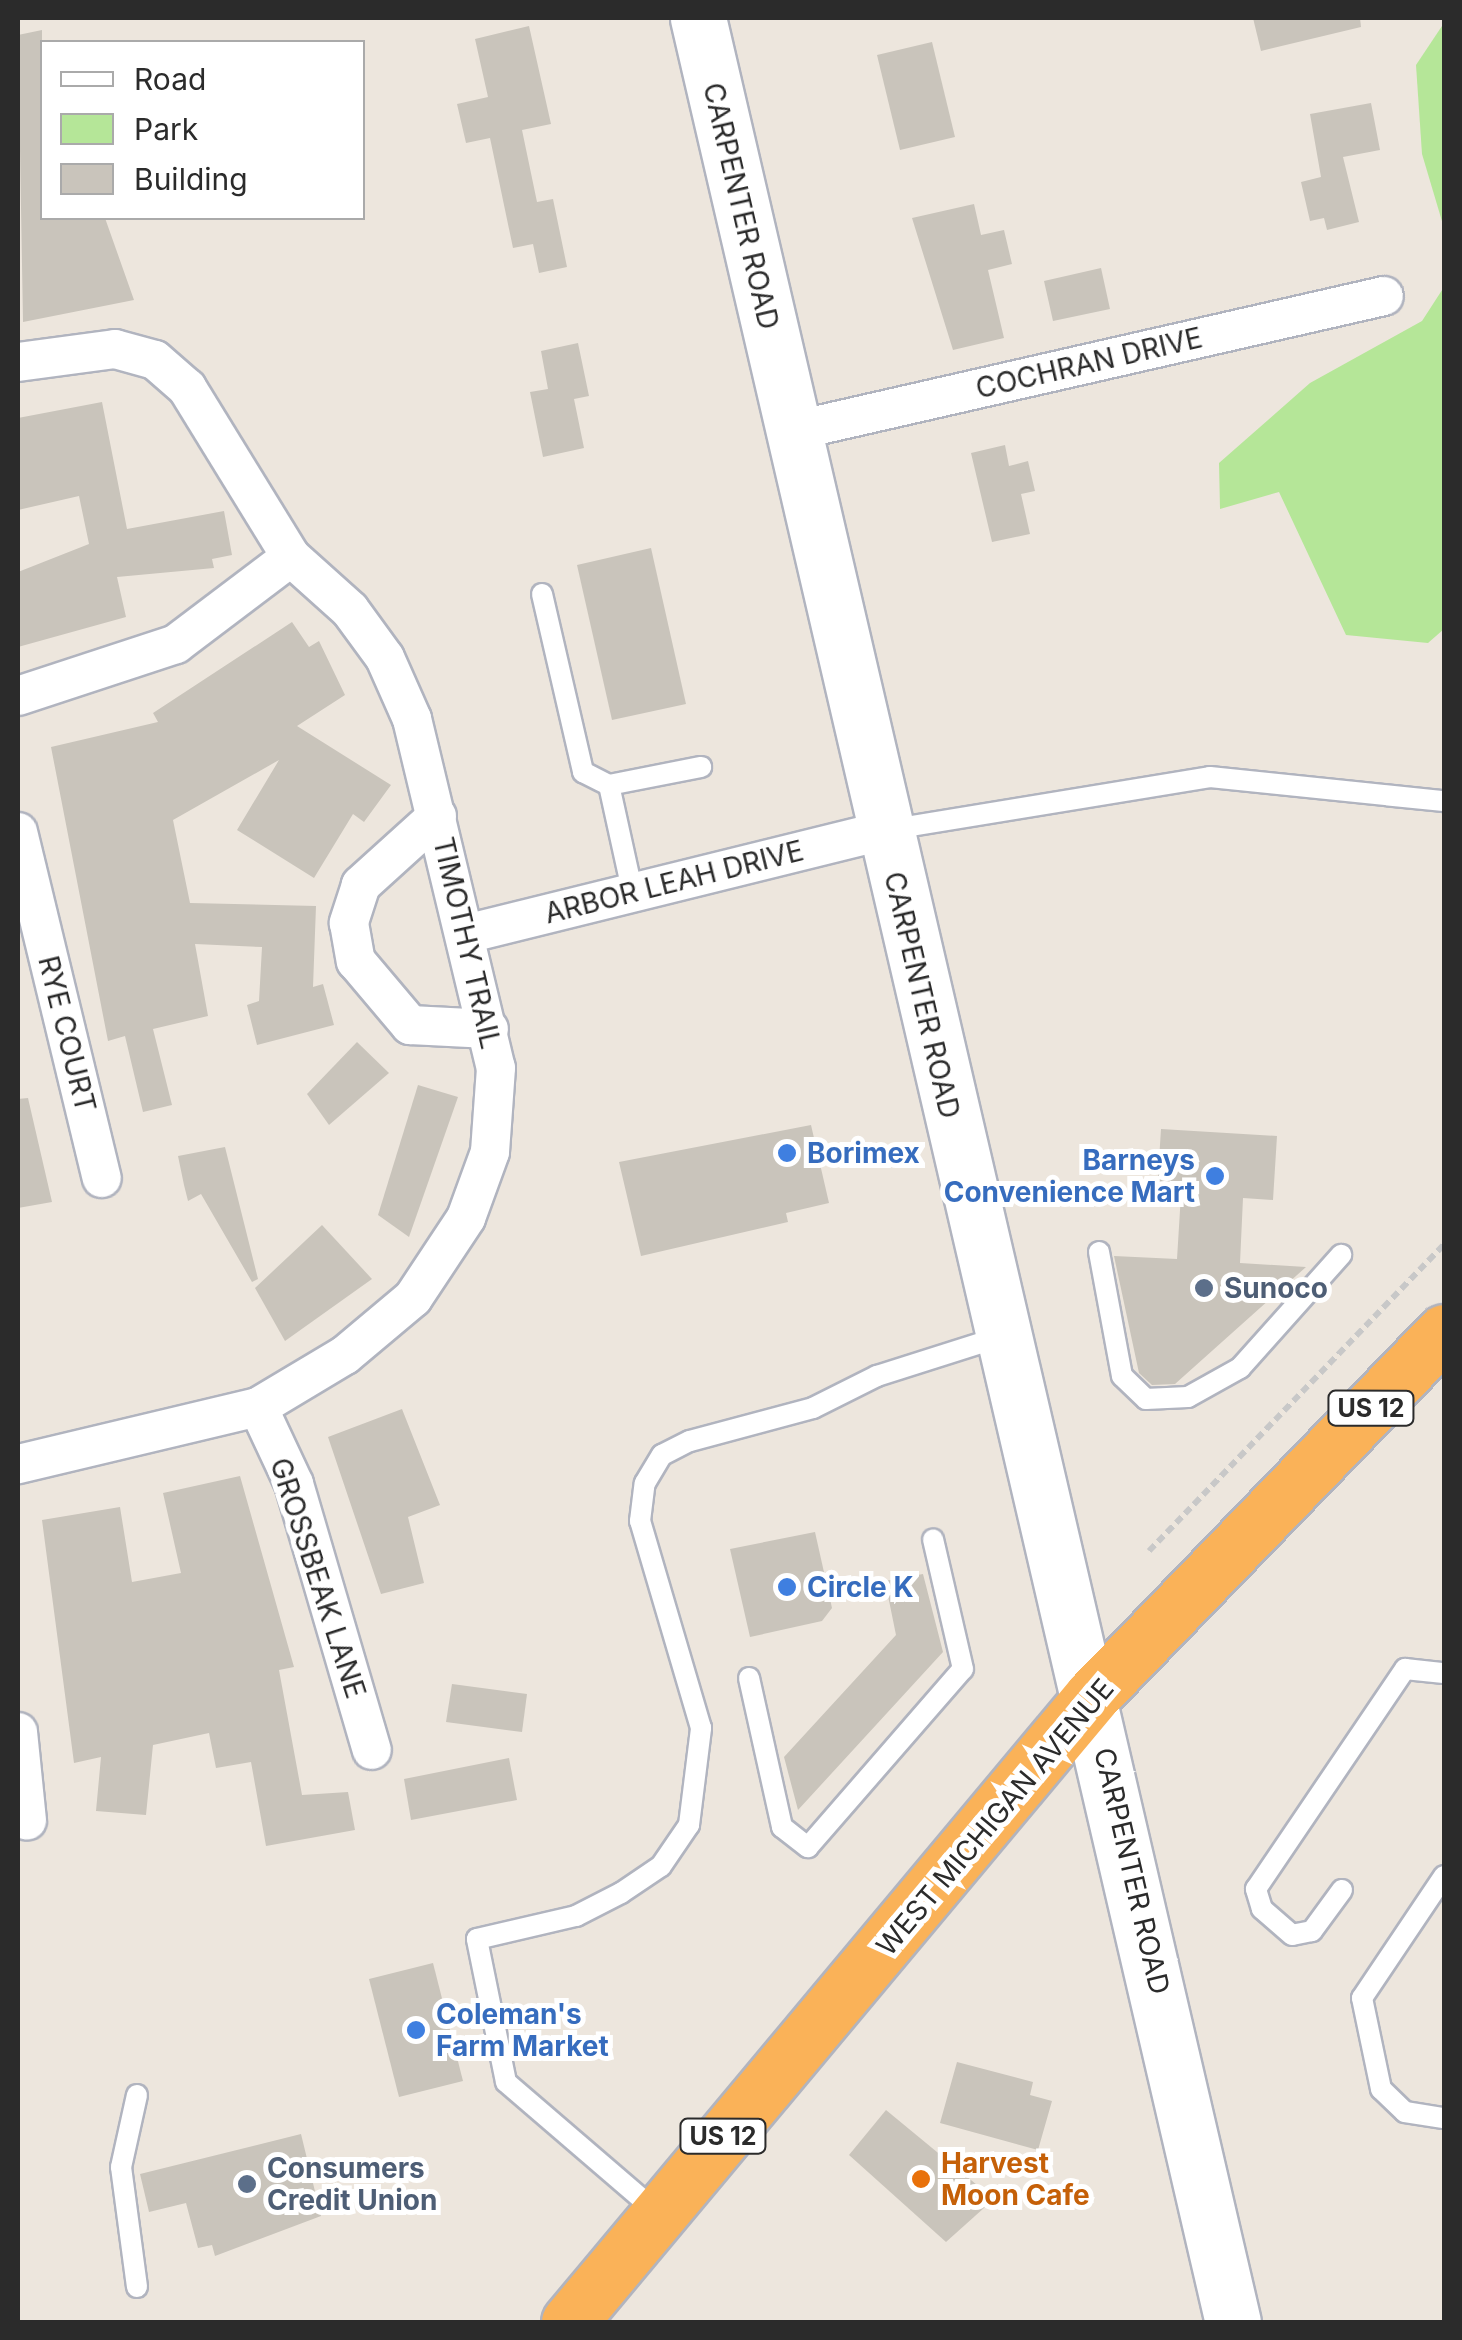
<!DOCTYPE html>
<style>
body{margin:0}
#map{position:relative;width:1462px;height:2340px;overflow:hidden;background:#ede6dd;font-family:Inter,sans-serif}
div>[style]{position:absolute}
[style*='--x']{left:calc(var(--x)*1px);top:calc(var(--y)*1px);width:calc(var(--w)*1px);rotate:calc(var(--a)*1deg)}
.green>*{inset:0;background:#b5e698}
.building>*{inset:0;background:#c9c4bb}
.path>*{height:6px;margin-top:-3px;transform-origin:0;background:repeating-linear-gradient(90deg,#c8c8c8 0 8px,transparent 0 13px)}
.roads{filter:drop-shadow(2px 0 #b1b4bf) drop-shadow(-2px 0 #b1b4bf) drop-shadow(0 2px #b1b4bf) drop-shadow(0 -2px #b1b4bf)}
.service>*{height:20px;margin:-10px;padding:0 10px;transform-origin:10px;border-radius:10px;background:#fff}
.minor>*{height:38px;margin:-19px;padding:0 19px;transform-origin:19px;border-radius:19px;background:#fff}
.secondary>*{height:55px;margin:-27.5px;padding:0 27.5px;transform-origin:27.5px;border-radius:27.5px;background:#fff}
.trunk>*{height:55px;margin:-27.5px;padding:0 27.5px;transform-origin:27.5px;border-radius:27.5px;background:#fab258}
.dots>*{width:28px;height:28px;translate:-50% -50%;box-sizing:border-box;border:5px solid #fff;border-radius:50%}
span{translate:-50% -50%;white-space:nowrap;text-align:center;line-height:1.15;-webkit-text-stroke:10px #fff;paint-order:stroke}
.shield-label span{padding:2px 8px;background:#fff;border:2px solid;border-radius:8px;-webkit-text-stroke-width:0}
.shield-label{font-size:25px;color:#2b2b2b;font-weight:700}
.street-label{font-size:28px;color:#2b2b2b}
.shop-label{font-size:28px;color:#366cbe;font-weight:700}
.left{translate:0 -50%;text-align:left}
.right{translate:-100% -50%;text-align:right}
.service-label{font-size:28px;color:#4e5e75;font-weight:700}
.food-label{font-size:28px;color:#c56008;font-weight:700}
.frame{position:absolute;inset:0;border:20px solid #2b2b2b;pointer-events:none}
.legend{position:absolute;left:40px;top:40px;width:325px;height:180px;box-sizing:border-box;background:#fff;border:2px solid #aaa;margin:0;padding:12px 18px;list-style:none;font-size:30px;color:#2b2b2b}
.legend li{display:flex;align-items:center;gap:20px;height:50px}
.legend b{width:50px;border:2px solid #aaa}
</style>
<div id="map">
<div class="green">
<div style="clip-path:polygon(1444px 23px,1444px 228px,1422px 154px,1416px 65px)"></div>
<div style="clip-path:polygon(1444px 287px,1444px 629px,1428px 643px,1346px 635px,1279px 492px,1220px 509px,1219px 463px,1310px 383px,1422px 321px)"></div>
</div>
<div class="building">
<div style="clip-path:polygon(1253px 18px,1360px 18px,1361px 27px,1261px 51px)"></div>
<div style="clip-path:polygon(529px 26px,551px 124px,522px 130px,537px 202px,553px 199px,567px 267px,539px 273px,533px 244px,513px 248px,490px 138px,466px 143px,457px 104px,488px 97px,475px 39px)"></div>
<div style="clip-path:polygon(42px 30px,42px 218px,105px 218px,134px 300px,23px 322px,18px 35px)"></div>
<div style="clip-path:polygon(932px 42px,955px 137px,900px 150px,877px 55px)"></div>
<div style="clip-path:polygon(1371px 103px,1380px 150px,1343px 157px,1359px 222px,1327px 230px,1324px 218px,1310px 221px,1301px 182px,1321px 177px,1310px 114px)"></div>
<div style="clip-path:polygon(974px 204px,981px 235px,1004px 230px,1012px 264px,988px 270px,1004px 338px,953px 350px,912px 218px)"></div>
<div style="clip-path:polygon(1101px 268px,1110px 309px,1053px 321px,1044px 281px)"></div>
<div style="clip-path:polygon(578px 343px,589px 396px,574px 399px,584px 448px,543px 457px,530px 392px,548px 389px,541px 351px)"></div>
<div style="clip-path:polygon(102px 402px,127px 529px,224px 511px,232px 555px,212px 559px,214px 568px,117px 577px,126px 617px,18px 647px,18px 572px,89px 544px,79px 496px,18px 510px,18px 418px)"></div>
<div style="clip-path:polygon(1005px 445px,1009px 466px,1028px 461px,1035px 491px,1021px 494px,1030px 534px,992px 542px,971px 453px)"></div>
<div style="clip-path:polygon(651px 548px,686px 704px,612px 720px,577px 565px)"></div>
<div style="clip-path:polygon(292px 622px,309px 647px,319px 641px,345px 695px,297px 726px,391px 785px,364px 822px,353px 814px,314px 878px,237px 830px,279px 760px,173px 820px,190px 903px,316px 906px,313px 987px,323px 984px,334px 1025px,257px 1045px,247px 1005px,259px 1001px,262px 947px,195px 944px,208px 1016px,153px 1029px,172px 1105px,143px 1112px,125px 1036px,108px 1041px,51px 747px,158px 722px,153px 713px)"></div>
<div style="clip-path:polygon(357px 1042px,389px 1073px,329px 1125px,307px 1094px)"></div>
<div style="clip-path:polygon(418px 1085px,458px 1097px,409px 1237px,378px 1215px)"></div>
<div style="clip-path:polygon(28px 1098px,52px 1202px,18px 1208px,18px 1099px)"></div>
<div style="clip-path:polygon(811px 1125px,829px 1203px,786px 1213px,788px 1222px,641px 1256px,619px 1162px)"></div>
<div style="clip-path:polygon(1161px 1129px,1277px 1136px,1273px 1200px,1243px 1198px,1240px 1263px,1306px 1267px,1175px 1384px,1152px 1385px,1139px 1373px,1114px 1256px,1177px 1259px,1181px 1194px,1157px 1192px)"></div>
<div style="clip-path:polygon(225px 1147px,258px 1279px,252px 1282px,201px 1194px,188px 1201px,184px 1185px,178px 1156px)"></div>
<div style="clip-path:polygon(322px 1225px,372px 1279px,285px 1341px,255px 1288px)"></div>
<div style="clip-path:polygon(402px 1409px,440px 1505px,408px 1517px,424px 1583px,381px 1594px,328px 1437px)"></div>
<div style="clip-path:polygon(240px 1476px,294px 1667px,279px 1670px,302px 1795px,348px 1792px,355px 1830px,266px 1846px,251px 1762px,216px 1768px,209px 1733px,153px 1745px,146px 1815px,96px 1811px,101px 1757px,74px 1763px,42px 1520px,120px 1507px,132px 1582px,181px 1573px,163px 1493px)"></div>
<div style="clip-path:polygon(815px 1532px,832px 1608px,822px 1621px,750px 1637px,730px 1549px)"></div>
<div style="clip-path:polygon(923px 1574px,943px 1652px,798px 1810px,784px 1757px,896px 1635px,885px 1581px)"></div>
<div style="clip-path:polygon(452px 1684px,527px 1694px,522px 1732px,446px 1722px)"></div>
<div style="clip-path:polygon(509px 1758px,517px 1800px,411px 1820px,404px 1779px)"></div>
<div style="clip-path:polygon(433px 1963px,463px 2081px,399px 2097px,369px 1979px)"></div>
<div style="clip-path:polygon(957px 2062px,1033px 2082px,1030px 2095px,1052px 2101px,1038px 2150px,940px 2123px)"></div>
<div style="clip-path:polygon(886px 2110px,994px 2199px,946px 2242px,849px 2155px)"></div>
<div style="clip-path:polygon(301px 2134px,321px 2216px,215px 2256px,212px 2245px,198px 2248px,186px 2203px,149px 2212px,140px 2174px)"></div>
</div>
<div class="path">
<div style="--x:1149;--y:1551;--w:426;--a:-46.1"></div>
</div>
<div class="roads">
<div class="service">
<div style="--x:542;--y:594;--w:183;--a:77"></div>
<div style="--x:583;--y:772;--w:29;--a:27"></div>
<div style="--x:609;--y:785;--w:94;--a:-11.1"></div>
<div style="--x:609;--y:785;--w:107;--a:77.6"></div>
<div style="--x:887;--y:830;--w:327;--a:-9.3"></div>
<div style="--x:1210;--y:777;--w:235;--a:5.9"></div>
<div style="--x:1099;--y:1252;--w:126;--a:79.5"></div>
<div style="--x:1122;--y:1376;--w:33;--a:44"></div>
<div style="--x:1146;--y:1399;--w:42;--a:-2.7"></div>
<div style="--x:1188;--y:1397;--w:60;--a:-29.1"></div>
<div style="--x:1240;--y:1368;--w:152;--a:-48.2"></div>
<div style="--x:749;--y:1678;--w:153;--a:77.5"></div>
<div style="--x:782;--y:1827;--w:33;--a:38"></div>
<div style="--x:808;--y:1847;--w:236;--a:-49"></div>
<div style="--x:963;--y:1669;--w:133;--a:-103"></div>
<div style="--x:1444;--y:1876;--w:147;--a:123.9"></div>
<div style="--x:1362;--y:1998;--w:93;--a:78.2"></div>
<div style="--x:1381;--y:2089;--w:33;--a:44"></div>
<div style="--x:1405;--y:2112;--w:39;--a:9"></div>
<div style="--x:1342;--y:1890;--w:51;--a:126.2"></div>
<div style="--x:1312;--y:1931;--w:20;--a:169"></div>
<div style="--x:1292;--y:1935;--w:40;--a:-139"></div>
<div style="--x:1262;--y:1909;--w:21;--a:-107"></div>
<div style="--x:1256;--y:1889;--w:266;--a:-55.9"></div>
<div style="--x:1405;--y:1669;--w:39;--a:6"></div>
<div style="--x:137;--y:2095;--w:74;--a:102.5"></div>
<div style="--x:121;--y:2167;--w:121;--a:82.4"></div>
<div style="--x:657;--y:2212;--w:199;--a:-139.3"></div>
<div style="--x:506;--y:2082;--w:146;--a:-101.5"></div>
<div style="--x:477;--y:1939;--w:102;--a:-13.1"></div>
<div style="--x:576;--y:1916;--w:51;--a:-27.1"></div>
<div style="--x:621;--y:1893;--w:48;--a:-34"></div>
<div style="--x:661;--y:1866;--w:50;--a:-55.7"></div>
<div style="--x:689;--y:1825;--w:98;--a:-82.9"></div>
<div style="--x:701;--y:1728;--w:216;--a:-106.4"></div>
<div style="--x:640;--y:1521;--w:38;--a:-83"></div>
<div style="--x:645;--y:1483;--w:33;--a:-59"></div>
<div style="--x:662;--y:1455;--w:31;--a:-27"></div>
<div style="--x:690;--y:1441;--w:127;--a:-15"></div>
<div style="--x:813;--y:1408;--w:72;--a:-26.6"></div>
<div style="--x:877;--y:1376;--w:132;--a:-17.6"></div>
</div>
<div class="minor">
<div style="--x:18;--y:362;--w:98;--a:-7.6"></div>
<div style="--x:115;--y:349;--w:41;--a:15.4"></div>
<div style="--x:155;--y:360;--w:43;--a:41.2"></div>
<div style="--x:187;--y:388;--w:198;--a:58.4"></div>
<div style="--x:291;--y:557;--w:79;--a:41.9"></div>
<div style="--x:350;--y:610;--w:59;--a:53.9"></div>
<div style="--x:385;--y:658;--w:67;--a:66.1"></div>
<div style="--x:412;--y:719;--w:359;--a:76.5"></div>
<div style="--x:496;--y:1068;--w:84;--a:94.1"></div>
<div style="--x:490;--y:1152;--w:70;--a:110"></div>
<div style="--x:466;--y:1218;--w:96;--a:123.5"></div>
<div style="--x:413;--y:1298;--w:89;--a:140"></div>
<div style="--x:345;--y:1355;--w:101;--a:149.1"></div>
<div style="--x:258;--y:1407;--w:247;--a:166.6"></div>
<div style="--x:793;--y:431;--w:606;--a:-12.87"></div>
<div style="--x:18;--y:696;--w:166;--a:-18.2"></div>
<div style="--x:176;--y:644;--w:144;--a:-37.1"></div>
<div style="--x:437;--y:816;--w:103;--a:137.8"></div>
<div style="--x:361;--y:885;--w:40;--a:108"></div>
<div style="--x:349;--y:923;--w:39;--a:80"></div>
<div style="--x:356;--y:961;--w:84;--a:49.8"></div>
<div style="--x:410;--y:1025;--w:79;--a:2.9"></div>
<div style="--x:18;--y:832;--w:356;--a:76.4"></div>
<div style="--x:466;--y:934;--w:430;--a:-13.9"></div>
<div style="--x:258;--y:1407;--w:85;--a:64.9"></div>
<div style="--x:294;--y:1484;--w:277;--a:73.7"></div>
<div style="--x:18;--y:1732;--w:89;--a:84.2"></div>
</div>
<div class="secondary">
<div style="--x:698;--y:18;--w:2365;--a:76.93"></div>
</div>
<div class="trunk">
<div style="--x:569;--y:2322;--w:816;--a:-50.12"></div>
<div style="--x:1092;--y:1696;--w:506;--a:-45.96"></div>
</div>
</div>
<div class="dots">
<div style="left:787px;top:1153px;background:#3f7fe0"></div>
<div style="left:1215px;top:1176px;background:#3f7fe0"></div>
<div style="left:1204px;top:1288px;background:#5c6f8a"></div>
<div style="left:787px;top:1587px;background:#3f7fe0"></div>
<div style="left:416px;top:2030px;background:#3f7fe0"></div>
<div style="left:921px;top:2179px;background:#e8710a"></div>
<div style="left:247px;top:2184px;background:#5c6f8a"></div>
</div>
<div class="shield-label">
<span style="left:1371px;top:1408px">US 12</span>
<span style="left:723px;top:2136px">US 12</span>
</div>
<div class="street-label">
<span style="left:741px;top:206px;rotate:77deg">CARPENTER ROAD</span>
<span style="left:1089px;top:363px;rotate:-13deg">COCHRAN DRIVE</span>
<span style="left:674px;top:882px;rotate:-14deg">ARBOR LEAH DRIVE</span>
<span style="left:467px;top:943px;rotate:77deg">TIMOTHY TRAIL</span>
<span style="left:922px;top:995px;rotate:77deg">CARPENTER ROAD</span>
<span style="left:67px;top:1034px;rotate:76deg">RYE COURT</span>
<span style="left:318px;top:1578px;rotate:72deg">GROSSBEAK LANE</span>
<span style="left:995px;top:1817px;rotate:-50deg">WEST MICHIGAN AVENUE</span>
<span style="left:1132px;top:1871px;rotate:77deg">CARPENTER ROAD</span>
</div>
<div class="shop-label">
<span class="left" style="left:807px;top:1153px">Borimex</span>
<span class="right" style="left:1195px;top:1176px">Barneys<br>Convenience Mart</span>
<span class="left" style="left:807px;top:1587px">Circle K</span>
<span class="left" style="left:436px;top:2030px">Coleman's<br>Farm Market</span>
</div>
<div class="service-label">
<span class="left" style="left:1224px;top:1288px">Sunoco</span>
<span class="left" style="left:267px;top:2184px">Consumers<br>Credit Union</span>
</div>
<div class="food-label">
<span class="left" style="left:941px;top:2179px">Harvest<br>Moon Cafe</span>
</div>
<div class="frame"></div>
<ul class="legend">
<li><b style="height:12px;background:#fff"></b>Road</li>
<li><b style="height:28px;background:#b5e698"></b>Park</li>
<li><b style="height:28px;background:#c9c4bb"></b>Building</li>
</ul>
</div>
